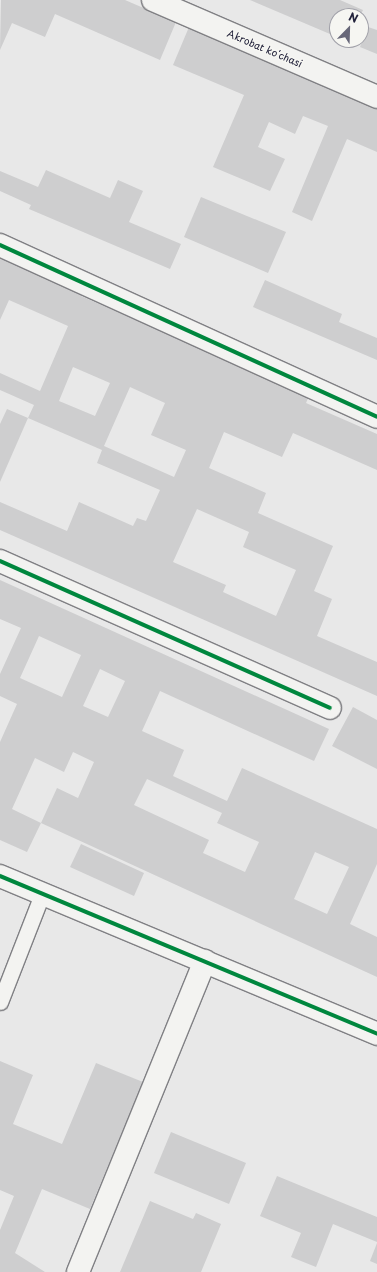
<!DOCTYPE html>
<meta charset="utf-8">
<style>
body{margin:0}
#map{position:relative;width:377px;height:1272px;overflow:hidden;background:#e8e8e8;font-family:"Playpen Sans",sans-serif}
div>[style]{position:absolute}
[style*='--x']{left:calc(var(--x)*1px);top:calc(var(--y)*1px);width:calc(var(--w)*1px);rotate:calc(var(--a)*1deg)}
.building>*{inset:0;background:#cececf}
.roads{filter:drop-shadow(1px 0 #808084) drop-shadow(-1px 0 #808084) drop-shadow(0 1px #808084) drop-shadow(0 -1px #808084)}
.lane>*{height:15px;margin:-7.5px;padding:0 7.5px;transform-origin:7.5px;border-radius:7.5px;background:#f3f3f1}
.street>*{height:22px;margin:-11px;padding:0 11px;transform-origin:11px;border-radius:11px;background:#f3f3f1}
.secondary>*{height:22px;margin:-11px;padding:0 11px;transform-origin:11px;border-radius:11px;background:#f3f3f1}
.cycleway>*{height:4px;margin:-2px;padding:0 2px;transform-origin:2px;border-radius:2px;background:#00873e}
span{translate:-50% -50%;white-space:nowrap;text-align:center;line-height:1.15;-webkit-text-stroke:3px #f6f6f2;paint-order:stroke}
.street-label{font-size:10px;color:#22223b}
.north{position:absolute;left:329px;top:8px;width:40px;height:40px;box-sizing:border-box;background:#f6f6f2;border:1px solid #a1a1a9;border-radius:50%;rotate:23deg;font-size:11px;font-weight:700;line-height:16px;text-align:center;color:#22223b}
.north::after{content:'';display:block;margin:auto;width:14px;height:18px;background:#676778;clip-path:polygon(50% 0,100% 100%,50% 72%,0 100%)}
</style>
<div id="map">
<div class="building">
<div style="clip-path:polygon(1px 0,125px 0,176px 22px,160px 60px,55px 14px,45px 37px,12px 23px,0 50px)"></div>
<div style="clip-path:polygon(250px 0,340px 0,363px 10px,360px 16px,337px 16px,337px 37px)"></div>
<div style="clip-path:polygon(189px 27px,377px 107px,377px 152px,347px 139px,312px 221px,292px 212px,328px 126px,303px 116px,295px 134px,269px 122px,258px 147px,285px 159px,270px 191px,213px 167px,244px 95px,173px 65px)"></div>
<div style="clip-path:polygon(368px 27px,377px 30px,377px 54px,360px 47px)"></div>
<div style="clip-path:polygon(46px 170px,110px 198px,118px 180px,143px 191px,129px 222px,181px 244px,170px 269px,29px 209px,31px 205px,0 191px,0 171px,38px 187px)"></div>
<div style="clip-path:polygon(201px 197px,286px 232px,268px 273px,184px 237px)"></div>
<div style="clip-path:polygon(evenodd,0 256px,83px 293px,81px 296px,309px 396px,306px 403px,377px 434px,377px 470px,293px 433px,282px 457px,224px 432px,209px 468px,266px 493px,258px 513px,333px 546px,314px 591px,332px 599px,317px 636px,377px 662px,377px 696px,0 530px,0 502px,67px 531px,79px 502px,133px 526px,137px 518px,146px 521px,160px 490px,97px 463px,102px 450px,28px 418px,0 482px,0 424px,7px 409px,28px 418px,34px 405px,0 390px,0 373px,40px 391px,68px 326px,9px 300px,0 320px,0 256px,73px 367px,110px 383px,95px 416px,59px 401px,73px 367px,0 256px,130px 387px,165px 403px,151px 435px,186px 450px,174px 477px,104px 446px,130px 387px,0 256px,197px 509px,249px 532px,243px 547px,296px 570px,276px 616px,223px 592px,226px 585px,173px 562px,197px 509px)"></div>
<div style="clip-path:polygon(265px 280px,342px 314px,339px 322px,377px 338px,377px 360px,253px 307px)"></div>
<div style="clip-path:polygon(evenodd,0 580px,329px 729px,314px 761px,160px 691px,142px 731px,184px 750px,173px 776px,227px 801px,242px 768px,377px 829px,377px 864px,350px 924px,377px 937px,377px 977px,41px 823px,57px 788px,78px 798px,94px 762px,73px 752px,64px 772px,35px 758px,12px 809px,41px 823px,27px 852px,0 840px,0 742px,17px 704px,0 696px,0 674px,21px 628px,0 619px,0 580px,39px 636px,81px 655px,62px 697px,20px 678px,39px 636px,0 580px,100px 669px,125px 681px,108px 717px,83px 706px,100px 669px,0 580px,147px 779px,222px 813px,217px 823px,259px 842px,245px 872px,203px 853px,209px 840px,134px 805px,147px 779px,0 580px,315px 852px,349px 867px,327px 914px,294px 899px,315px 852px)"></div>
<div style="clip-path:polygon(353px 707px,377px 720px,377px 769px,332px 746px)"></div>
<div style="clip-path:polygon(81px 844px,144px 873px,134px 896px,70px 867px)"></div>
<div style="clip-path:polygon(0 1061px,33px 1075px,13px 1124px,62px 1144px,96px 1063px,143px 1082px,90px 1209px,42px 1189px,15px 1253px,45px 1272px,0 1272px,0 1230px,14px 1196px,0 1190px)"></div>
<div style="clip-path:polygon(171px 1132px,246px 1163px,229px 1204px,154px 1173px)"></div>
<div style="clip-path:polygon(277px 1176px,377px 1217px,377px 1242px,333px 1224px,316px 1267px,291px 1257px,301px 1233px,260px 1216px)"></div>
<div style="clip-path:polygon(150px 1201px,193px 1219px,196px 1213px,221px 1224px,201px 1272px,120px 1272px)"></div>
<div style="clip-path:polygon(377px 1243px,377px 1264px,370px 1261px)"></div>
</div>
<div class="roads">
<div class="lane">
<div style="--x:0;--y:1002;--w:116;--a:-68.7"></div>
</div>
<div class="street">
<div style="--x:153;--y:0;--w:244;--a:23.4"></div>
<div style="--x:0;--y:561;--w:361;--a:24"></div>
<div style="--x:78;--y:1272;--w:336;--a:-67.8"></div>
</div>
<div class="secondary">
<div style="--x:0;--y:245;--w:414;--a:24.5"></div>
<div style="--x:0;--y:876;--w:409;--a:22.7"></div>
</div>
</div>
<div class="cycleway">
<div style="--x:0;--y:245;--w:414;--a:24.5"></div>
<div style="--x:0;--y:561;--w:361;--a:24"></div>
<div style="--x:0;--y:876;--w:409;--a:22.7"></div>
</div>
<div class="street-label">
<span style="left:265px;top:48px;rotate:23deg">Akrobat koʻchasi</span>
</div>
<div class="north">N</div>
</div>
